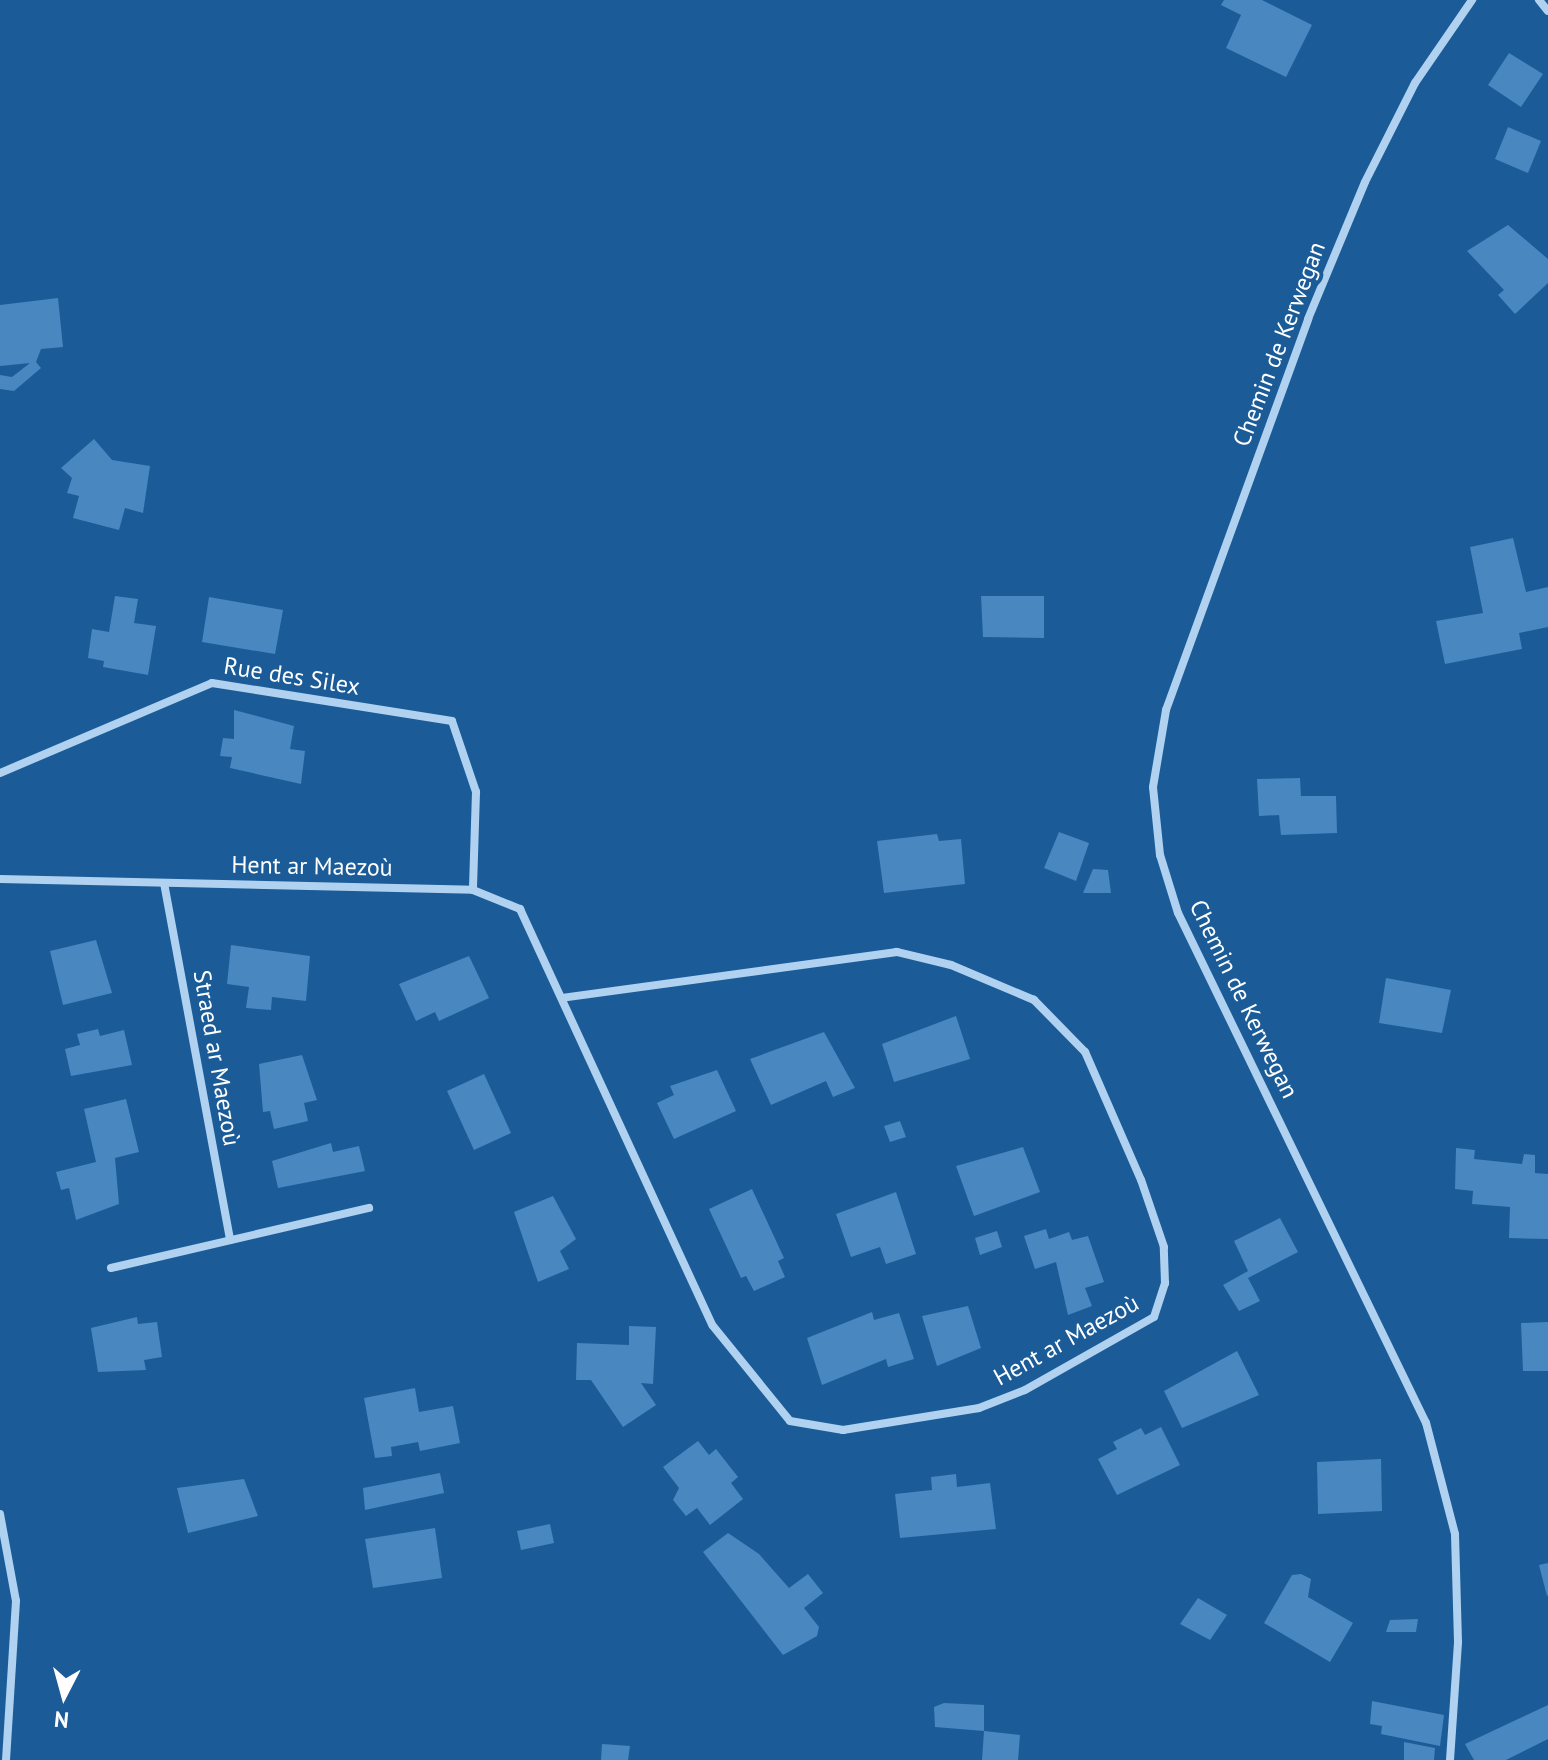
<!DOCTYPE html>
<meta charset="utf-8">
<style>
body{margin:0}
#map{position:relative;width:1548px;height:1760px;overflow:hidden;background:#1b5c98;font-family:"PT Sans",sans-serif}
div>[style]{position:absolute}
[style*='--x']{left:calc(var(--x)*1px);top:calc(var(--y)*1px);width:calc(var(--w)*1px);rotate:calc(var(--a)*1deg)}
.building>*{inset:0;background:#4887c0}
.minor>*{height:8px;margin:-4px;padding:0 4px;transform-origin:4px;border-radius:4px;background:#b0d2f0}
span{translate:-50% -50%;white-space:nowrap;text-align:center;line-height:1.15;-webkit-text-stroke:8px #1b5c98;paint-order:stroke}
.street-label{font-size:24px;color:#fff}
.north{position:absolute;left:24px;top:1656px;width:80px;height:80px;-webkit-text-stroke:6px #1b5c98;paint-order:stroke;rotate:186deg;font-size:22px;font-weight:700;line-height:32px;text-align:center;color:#fff}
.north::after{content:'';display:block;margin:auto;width:28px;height:36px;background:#fff;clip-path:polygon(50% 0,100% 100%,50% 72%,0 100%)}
</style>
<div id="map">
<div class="building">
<div style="clip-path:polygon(1224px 0,1262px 0,1312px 25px,1286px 77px,1226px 48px,1241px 15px,1221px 5px)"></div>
<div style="clip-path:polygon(1509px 53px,1543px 74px,1521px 107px,1488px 85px)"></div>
<div style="clip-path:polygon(1508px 127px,1541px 141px,1528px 173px,1495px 159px)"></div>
<div style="clip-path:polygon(1508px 225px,1548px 259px,1548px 283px,1515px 314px,1498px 295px,1504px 290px,1467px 251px)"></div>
<div style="clip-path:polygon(58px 298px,63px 347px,41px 349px,36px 362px,41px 368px,14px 391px,0 389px,0 375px,12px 377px,30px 363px,0 366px,0 305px)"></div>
<div style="clip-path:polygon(94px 439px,112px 460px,150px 466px,143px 513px,125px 508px,119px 530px,73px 518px,79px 496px,67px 493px,72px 478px,61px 468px)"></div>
<div style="clip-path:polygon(1513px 538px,1526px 592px,1548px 587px,1548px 627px,1519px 633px,1522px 649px,1445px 664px,1436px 621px,1483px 613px,1470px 547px)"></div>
<div style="clip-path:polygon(115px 596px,138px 599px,134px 623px,156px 626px,148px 675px,103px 667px,104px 661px,88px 658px,92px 629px,109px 632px)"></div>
<div style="clip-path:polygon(981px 596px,1044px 596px,1044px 638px,983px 637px)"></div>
<div style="clip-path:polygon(209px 597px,283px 610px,275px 654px,202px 642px)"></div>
<div style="clip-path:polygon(234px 710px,294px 726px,290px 749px,305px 751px,301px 784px,230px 768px,232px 757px,220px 756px,223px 738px,234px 739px)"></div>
<div style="clip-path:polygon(1300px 778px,1301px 796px,1336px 796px,1337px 833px,1281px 835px,1279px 815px,1259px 816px,1257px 779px)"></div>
<div style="clip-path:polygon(1059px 832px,1089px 843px,1076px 881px,1044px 868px)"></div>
<div style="clip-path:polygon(937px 834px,939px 841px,961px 839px,965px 884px,884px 893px,877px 841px)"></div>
<div style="clip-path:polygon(1093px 869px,1108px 870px,1111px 893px,1083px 893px)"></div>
<div style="clip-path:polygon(96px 940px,112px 993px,63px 1005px,50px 951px)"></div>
<div style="clip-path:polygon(231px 945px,310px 956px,306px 1001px,272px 997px,271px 1010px,246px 1008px,249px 987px,227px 984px)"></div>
<div style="clip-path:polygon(469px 956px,489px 998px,439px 1021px,435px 1012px,416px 1021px,399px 984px)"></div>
<div style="clip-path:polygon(1386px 978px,1451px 990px,1442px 1033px,1379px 1023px)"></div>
<div style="clip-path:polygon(956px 1016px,970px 1059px,894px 1082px,882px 1044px)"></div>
<div style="clip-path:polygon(98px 1029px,100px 1036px,124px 1030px,132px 1065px,71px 1076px,65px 1049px,80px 1045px,77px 1034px)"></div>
<div style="clip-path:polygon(824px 1032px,855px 1088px,833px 1097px,826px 1081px,771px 1105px,750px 1059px)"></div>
<div style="clip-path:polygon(302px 1055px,317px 1100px,304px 1103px,308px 1121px,274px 1129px,270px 1111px,263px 1112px,259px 1064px)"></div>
<div style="clip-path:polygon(717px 1070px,736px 1111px,674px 1139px,657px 1103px,674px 1095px,670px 1086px)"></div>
<div style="clip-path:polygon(484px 1074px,511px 1133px,474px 1150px,447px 1091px)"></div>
<div style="clip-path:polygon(126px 1099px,139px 1152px,115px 1158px,119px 1204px,76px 1220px,69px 1188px,61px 1190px,56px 1172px,96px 1162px,84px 1109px)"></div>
<div style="clip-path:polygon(900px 1121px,906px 1137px,890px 1142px,884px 1126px)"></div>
<div style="clip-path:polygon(331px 1143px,333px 1152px,359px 1146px,365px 1171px,278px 1188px,272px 1161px)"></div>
<div style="clip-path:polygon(1023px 1147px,1040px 1192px,974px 1216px,956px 1166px)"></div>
<div style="clip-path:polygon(1456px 1148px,1475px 1150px,1474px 1159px,1522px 1164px,1524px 1154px,1535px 1155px,1535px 1173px,1548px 1174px,1548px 1239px,1509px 1238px,1510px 1207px,1472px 1204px,1473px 1191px,1455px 1189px)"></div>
<div style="clip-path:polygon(752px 1189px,784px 1258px,778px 1261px,785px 1277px,754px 1291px,746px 1276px,741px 1278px,709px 1209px)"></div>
<div style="clip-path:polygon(896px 1192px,916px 1254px,886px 1264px,880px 1247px,851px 1257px,836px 1214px)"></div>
<div style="clip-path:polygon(553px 1196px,576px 1239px,560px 1251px,569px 1269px,538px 1282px,514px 1212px)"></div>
<div style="clip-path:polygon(1280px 1218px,1298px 1252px,1248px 1278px,1260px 1301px,1239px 1311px,1223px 1285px,1248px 1271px,1234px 1241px)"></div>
<div style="clip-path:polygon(1046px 1229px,1049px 1239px,1069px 1232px,1072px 1240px,1088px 1236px,1104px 1282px,1085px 1288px,1092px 1306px,1068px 1315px,1056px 1262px,1035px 1269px,1024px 1236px)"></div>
<div style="clip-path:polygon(997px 1231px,1002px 1247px,980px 1255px,975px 1238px)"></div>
<div style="clip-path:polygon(968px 1306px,981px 1348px,937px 1366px,922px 1316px)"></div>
<div style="clip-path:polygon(872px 1312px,874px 1320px,899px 1313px,914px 1359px,888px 1367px,886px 1359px,822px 1385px,807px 1338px)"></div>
<div style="clip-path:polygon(137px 1317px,138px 1324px,157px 1322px,162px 1357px,144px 1360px,146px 1370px,98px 1372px,91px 1328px)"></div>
<div style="clip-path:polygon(1548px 1322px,1548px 1371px,1523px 1371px,1521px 1323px)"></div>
<div style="clip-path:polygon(629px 1326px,656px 1327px,653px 1384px,641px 1383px,656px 1405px,623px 1427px,591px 1380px,576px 1380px,577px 1343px,629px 1345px)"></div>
<div style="clip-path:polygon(1237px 1351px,1259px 1395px,1182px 1428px,1164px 1391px)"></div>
<div style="clip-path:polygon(415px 1388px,419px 1412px,453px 1406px,460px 1443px,420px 1451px,418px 1442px,391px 1447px,392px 1456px,375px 1458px,364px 1398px)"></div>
<div style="clip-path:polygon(1161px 1427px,1180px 1465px,1117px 1495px,1098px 1459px,1117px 1449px,1113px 1442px,1141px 1428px,1145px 1435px)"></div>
<div style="clip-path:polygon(698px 1441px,709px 1455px,716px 1449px,738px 1477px,731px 1483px,743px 1499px,710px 1525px,697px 1508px,686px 1516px,673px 1500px,679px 1488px,663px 1467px)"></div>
<div style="clip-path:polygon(1381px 1459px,1382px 1511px,1318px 1514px,1317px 1462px)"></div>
<div style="clip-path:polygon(440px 1473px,444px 1493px,365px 1510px,363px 1488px)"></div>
<div style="clip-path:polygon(956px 1474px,957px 1487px,990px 1483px,996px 1529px,900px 1538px,895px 1494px,932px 1490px,931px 1477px)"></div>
<div style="clip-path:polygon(244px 1479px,258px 1516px,188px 1533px,177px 1488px)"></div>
<div style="clip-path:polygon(550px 1524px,554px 1543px,521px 1550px,517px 1531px)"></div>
<div style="clip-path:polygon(435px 1528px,442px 1578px,373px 1588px,365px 1539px)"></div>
<div style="clip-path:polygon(728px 1533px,759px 1554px,789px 1588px,808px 1574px,823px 1593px,804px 1608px,819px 1627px,817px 1636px,783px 1655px,703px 1552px)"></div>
<div style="clip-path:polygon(1548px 1563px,1548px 1595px,1547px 1596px,1539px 1565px)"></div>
<div style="clip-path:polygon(1301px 1574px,1311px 1579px,1308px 1597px,1353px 1623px,1330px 1662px,1264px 1623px,1292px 1575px)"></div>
<div style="clip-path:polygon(1198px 1598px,1227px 1615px,1210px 1640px,1180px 1624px)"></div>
<div style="clip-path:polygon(1418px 1619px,1416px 1632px,1386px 1632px,1390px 1620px)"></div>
<div style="clip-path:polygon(1372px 1701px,1444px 1715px,1440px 1746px,1381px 1734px,1382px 1726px,1370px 1724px)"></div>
<div style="clip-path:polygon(944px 1703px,984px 1705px,984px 1731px,935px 1727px,934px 1707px)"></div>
<div style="clip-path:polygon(1548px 1705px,1548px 1739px,1506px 1760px,1474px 1760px,1465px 1744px)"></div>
<div style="clip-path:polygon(984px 1731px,1020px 1735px,1018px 1760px,982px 1760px)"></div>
<div style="clip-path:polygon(1404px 1742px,1435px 1748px,1434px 1760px,1404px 1760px)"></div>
<div style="clip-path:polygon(602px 1744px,630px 1746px,628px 1760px,601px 1760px)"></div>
</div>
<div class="minor">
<div style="--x:1539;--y:0;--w:14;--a:51"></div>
<div style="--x:0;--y:773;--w:230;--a:-23"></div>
<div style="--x:212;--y:683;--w:243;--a:9"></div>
<div style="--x:452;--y:721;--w:75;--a:71.3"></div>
<div style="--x:476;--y:792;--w:98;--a:91.8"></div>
<div style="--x:0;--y:879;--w:473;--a:1.3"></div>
<div style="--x:473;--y:890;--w:51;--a:22"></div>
<div style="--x:520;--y:909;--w:459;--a:65.2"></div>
<div style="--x:713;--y:1326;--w:122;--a:51"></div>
<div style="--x:790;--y:1421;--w:54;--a:9.6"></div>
<div style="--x:843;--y:1430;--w:138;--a:-9.2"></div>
<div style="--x:979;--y:1408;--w:49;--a:-21.4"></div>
<div style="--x:1025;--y:1390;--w:148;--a:-29.5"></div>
<div style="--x:1154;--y:1317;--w:36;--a:-72"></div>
<div style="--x:1165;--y:1283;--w:36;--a:-92"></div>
<div style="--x:1164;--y:1247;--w:71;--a:-108.9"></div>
<div style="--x:1141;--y:1180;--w:140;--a:-113.6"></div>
<div style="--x:1085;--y:1052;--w:73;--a:-134.4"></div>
<div style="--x:1034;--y:1000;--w:90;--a:-157.1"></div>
<div style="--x:951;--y:965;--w:56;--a:-166.5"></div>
<div style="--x:897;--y:952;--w:338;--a:172.2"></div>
<div style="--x:164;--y:883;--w:363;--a:79.5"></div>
<div style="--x:111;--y:1268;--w:265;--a:-13.1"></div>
<div style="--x:0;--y:1514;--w:88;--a:79.6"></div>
<div style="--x:16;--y:1601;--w:159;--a:93.6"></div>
<div style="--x:1450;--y:1760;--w:118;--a:-86.1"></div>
<div style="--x:1458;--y:1642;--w:108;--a:-91.6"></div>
<div style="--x:1455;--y:1534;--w:115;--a:-104.6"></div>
<div style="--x:1426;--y:1423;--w:567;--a:-115.93"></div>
<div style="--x:1178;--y:913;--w:61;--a:-107.2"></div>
<div style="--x:1160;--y:855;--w:68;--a:-95.9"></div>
<div style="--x:1153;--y:787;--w:78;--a:-80.4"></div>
<div style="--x:1166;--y:710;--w:416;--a:-70"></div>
<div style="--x:1308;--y:319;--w:148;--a:-67.4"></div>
<div style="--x:1365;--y:182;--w:111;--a:-63.2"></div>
<div style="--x:1415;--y:83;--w:101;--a:-55.5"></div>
</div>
<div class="street-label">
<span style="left:1279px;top:344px;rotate:-69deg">Chemin de Kerwegan</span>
<span style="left:292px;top:676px;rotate:9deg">Rue des Silex</span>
<span style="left:312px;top:866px;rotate:1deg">Hent ar Maezoù</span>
<span style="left:1244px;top:999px;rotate:64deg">Chemin de Kerwegan</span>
<span style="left:217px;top:1058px;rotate:80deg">Straed ar Maezoù</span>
<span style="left:1066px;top:1340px;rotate:-29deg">Hent ar Maezoù</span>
</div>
<div class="north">N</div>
</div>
